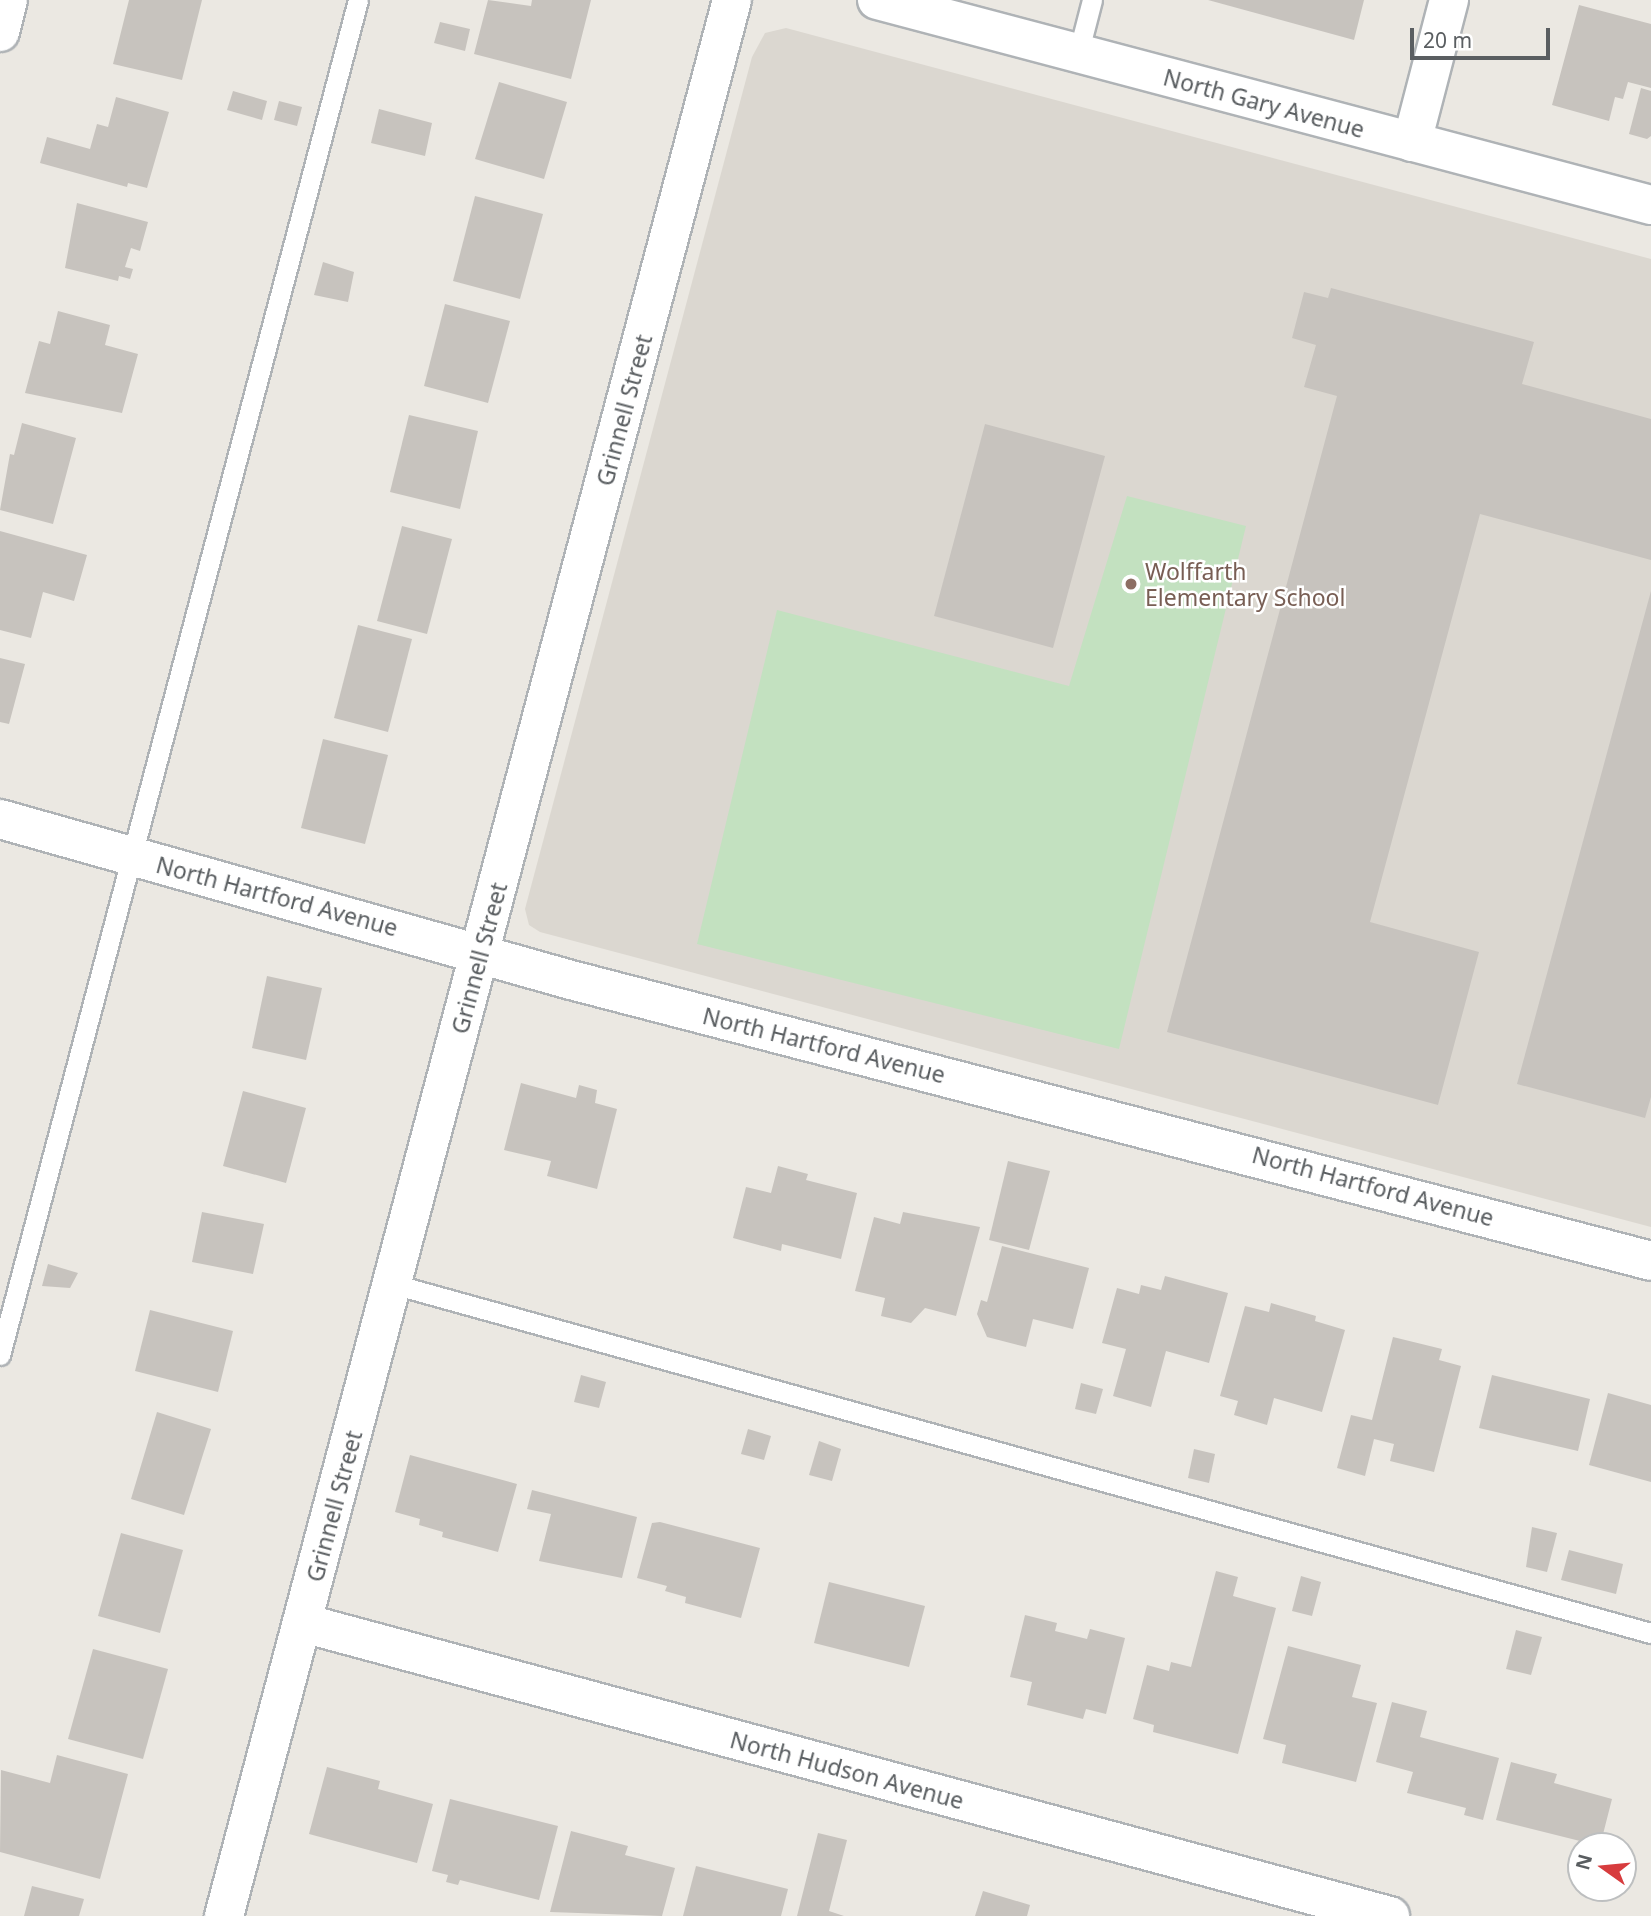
<!DOCTYPE html>
<style>
body{margin:0}
#map{position:relative;width:1651px;height:1916px;overflow:hidden;background:#ebe8e2;font-family:"Noto Sans",sans-serif}
div>[style]{position:absolute}
[style*='--x']{left:calc(var(--x)*1px);top:calc(var(--y)*1px);width:calc(var(--w)*1px);rotate:calc(var(--a)*1deg)}
.education>*{inset:0;background:#dbd7d0}
.green>*{inset:0;background:#c3e1c0}
.building>*{inset:0;background:#c7c3be}
.roads{filter:drop-shadow(2px 0 #afb3b6) drop-shadow(-2px 0 #afb3b6) drop-shadow(0 2px #afb3b6) drop-shadow(0 -2px #afb3b6)}
.service>*{height:19px;margin:-9.5px;padding:0 9.5px;transform-origin:9.5px;border-radius:9.5px;background:#fff}
.minor>*{height:38px;margin:-19px;padding:0 19px;transform-origin:19px;border-radius:19px;background:#fff}
.dots>*{width:19px;height:19px;translate:-50% -50%;box-sizing:border-box;border:4px solid #fff;border-radius:50%}
span{translate:-50% -50%;white-space:nowrap;text-align:center;line-height:1.15;-webkit-text-stroke:5px #fff;paint-order:stroke}
.street-label{font-size:23px;color:#5a5e61}
.education-label{font-size:23px;color:#785e54}
.left{translate:0 -50%;text-align:left}
.north{position:absolute;left:1567px;top:1832px;width:70px;height:70px;box-sizing:border-box;background:#fff;border:2px solid #bdbfc0;border-radius:50%;rotate:285deg;font-size:19px;font-weight:700;line-height:28px;text-align:center;color:#5a5e61}
.north::after{content:'';display:block;margin:auto;width:24px;height:32px;background:#d73c3e;clip-path:polygon(50% 0,100% 100%,50% 72%,0 100%)}
.scale{position:absolute;left:1410px;top:28px;width:140px;height:32px;box-sizing:border-box;border:4px solid #5a5e61;border-top:0;padding-left:9px;font-size:21px;line-height:24px;white-space:nowrap;color:#5a5e61;-webkit-text-stroke:5px #fff;paint-order:stroke}
</style>
<div id="map">
<div class="education">
<div style="clip-path:polygon(786px 28px,1651px 259px,1651px 1227px,540px 932px,529px 925px,525px 909px,752px 57px,765px 33px)"></div>
</div>
<div class="green">
<div style="clip-path:polygon(1127px 496px,1246px 526px,1119px 1049px,697px 944px,777px 610px,1069px 686px)"></div>
</div>
<div class="building">
<div style="clip-path:polygon(129px 0,202px 0,182px 80px,113px 64px)"></div>
<div style="clip-path:polygon(488px 0,531px 6px,532px 0,591px 0,571px 79px,474px 54px)"></div>
<div style="clip-path:polygon(1208px 0,1364px 0,1354px 40px)"></div>
<div style="clip-path:polygon(1579px 5px,1651px 24px,1651px 88px,1628px 82px,1623px 99px,1615px 97px,1609px 121px,1552px 105px)"></div>
<div style="clip-path:polygon(440px 22px,470px 29px,465px 51px,434px 43px)"></div>
<div style="clip-path:polygon(499px 82px,567px 102px,544px 179px,475px 159px)"></div>
<div style="clip-path:polygon(1641px 88px,1651px 91px,1651px 136px,1647px 139px,1629px 134px)"></div>
<div style="clip-path:polygon(233px 91px,267px 101px,262px 120px,227px 110px)"></div>
<div style="clip-path:polygon(116px 97px,169px 112px,147px 188px,128px 183px,127px 187px,40px 163px,47px 137px,90px 149px,97px 124px,108px 127px)"></div>
<div style="clip-path:polygon(279px 101px,302px 107px,297px 126px,274px 120px)"></div>
<div style="clip-path:polygon(379px 109px,432px 123px,425px 156px,371px 143px)"></div>
<div style="clip-path:polygon(475px 196px,543px 214px,520px 299px,453px 281px)"></div>
<div style="clip-path:polygon(77px 203px,148px 222px,140px 251px,131px 248px,125px 267px,133px 269px,130px 279px,119px 276px,118px 281px,65px 268px)"></div>
<div style="clip-path:polygon(323px 262px,354px 272px,348px 302px,314px 295px)"></div>
<div style="clip-path:polygon(1331px 288px,1534px 342px,1522px 384px,1651px 419px,1651px 560px,1480px 514px,1370px 922px,1479px 952px,1438px 1105px,1167px 1032px,1337px 396px,1304px 387px,1316px 345px,1292px 338px,1304px 292px,1328px 298px)"></div>
<div style="clip-path:polygon(445px 304px,510px 321px,488px 403px,424px 386px)"></div>
<div style="clip-path:polygon(58px 311px,110px 325px,105px 345px,138px 354px,122px 413px,25px 393px,39px 341px,50px 344px)"></div>
<div style="clip-path:polygon(409px 415px,478px 431px,460px 509px,390px 492px)"></div>
<div style="clip-path:polygon(22px 423px,76px 438px,53px 524px,0 510px,10px 454px,14px 455px)"></div>
<div style="clip-path:polygon(985px 424px,1105px 456px,1053px 648px,934px 616px)"></div>
<div style="clip-path:polygon(402px 526px,452px 539px,427px 634px,377px 621px)"></div>
<div style="clip-path:polygon(0 531px,87px 555px,74px 601px,43px 592px,31px 638px,0 630px)"></div>
<div style="clip-path:polygon(1651px 591px,1651px 1097px,1645px 1118px,1517px 1084px)"></div>
<div style="clip-path:polygon(358px 625px,412px 639px,388px 732px,334px 718px)"></div>
<div style="clip-path:polygon(0 658px,25px 664px,9px 724px,0 722px)"></div>
<div style="clip-path:polygon(323px 739px,388px 755px,365px 844px,301px 828px)"></div>
<div style="clip-path:polygon(267px 976px,322px 988px,306px 1060px,252px 1048px)"></div>
<div style="clip-path:polygon(521px 1083px,576px 1098px,579px 1085px,597px 1090px,595px 1103px,617px 1109px,597px 1189px,547px 1176px,551px 1161px,504px 1150px)"></div>
<div style="clip-path:polygon(243px 1091px,306px 1108px,286px 1183px,223px 1166px)"></div>
<div style="clip-path:polygon(1008px 1161px,1050px 1171px,1029px 1250px,989px 1240px)"></div>
<div style="clip-path:polygon(778px 1166px,808px 1174px,806px 1180px,857px 1193px,841px 1259px,782px 1244px,781px 1251px,733px 1238px,746px 1187px,771px 1193px)"></div>
<div style="clip-path:polygon(202px 1212px,264px 1224px,253px 1274px,192px 1262px)"></div>
<div style="clip-path:polygon(903px 1212px,980px 1227px,956px 1316px,925px 1308px,911px 1323px,881px 1316px,885px 1298px,855px 1291px,874px 1217px,900px 1224px)"></div>
<div style="clip-path:polygon(1002px 1246px,1089px 1268px,1073px 1329px,1033px 1319px,1026px 1347px,987px 1337px,977px 1314px,981px 1300px,987px 1302px)"></div>
<div style="clip-path:polygon(48px 1264px,78px 1273px,70px 1288px,42px 1286px)"></div>
<div style="clip-path:polygon(1165px 1276px,1228px 1293px,1209px 1363px,1166px 1351px,1151px 1407px,1113px 1396px,1126px 1349px,1102px 1343px,1117px 1288px,1139px 1294px,1141px 1285px,1161px 1290px)"></div>
<div style="clip-path:polygon(1271px 1303px,1316px 1316px,1315px 1321px,1345px 1330px,1322px 1412px,1274px 1398px,1267px 1425px,1234px 1415px,1238px 1401px,1220px 1396px,1245px 1306px,1269px 1312px)"></div>
<div style="clip-path:polygon(150px 1310px,233px 1331px,218px 1392px,135px 1371px)"></div>
<div style="clip-path:polygon(1393px 1337px,1442px 1349px,1439px 1360px,1461px 1366px,1434px 1472px,1390px 1461px,1394px 1444px,1374px 1439px,1365px 1476px,1337px 1468px,1351px 1415px,1372px 1420px)"></div>
<div style="clip-path:polygon(581px 1375px,606px 1382px,599px 1408px,574px 1402px)"></div>
<div style="clip-path:polygon(1492px 1375px,1590px 1399px,1578px 1451px,1479px 1428px)"></div>
<div style="clip-path:polygon(1081px 1383px,1103px 1389px,1096px 1414px,1075px 1409px)"></div>
<div style="clip-path:polygon(1608px 1393px,1651px 1405px,1651px 1482px,1589px 1465px)"></div>
<div style="clip-path:polygon(157px 1412px,211px 1429px,184px 1515px,131px 1499px)"></div>
<div style="clip-path:polygon(748px 1429px,771px 1436px,764px 1460px,741px 1454px)"></div>
<div style="clip-path:polygon(819px 1441px,841px 1449px,832px 1481px,809px 1475px)"></div>
<div style="clip-path:polygon(1194px 1449px,1215px 1454px,1209px 1483px,1188px 1478px)"></div>
<div style="clip-path:polygon(410px 1455px,517px 1484px,498px 1552px,442px 1537px,443px 1532px,419px 1525px,420px 1519px,395px 1512px)"></div>
<div style="clip-path:polygon(532px 1490px,637px 1517px,622px 1578px,539px 1561px,551px 1514px,527px 1509px)"></div>
<div style="clip-path:polygon(660px 1522px,760px 1548px,741px 1618px,685px 1603px,686px 1597px,665px 1591px,667px 1586px,637px 1578px,652px 1523px)"></div>
<div style="clip-path:polygon(1532px 1527px,1557px 1533px,1547px 1572px,1526px 1567px)"></div>
<div style="clip-path:polygon(121px 1533px,183px 1550px,160px 1633px,98px 1616px)"></div>
<div style="clip-path:polygon(1569px 1550px,1623px 1564px,1616px 1594px,1561px 1580px)"></div>
<div style="clip-path:polygon(1216px 1571px,1238px 1577px,1233px 1596px,1276px 1608px,1238px 1754px,1153px 1732px,1154px 1725px,1133px 1719px,1147px 1665px,1169px 1671px,1171px 1662px,1191px 1667px)"></div>
<div style="clip-path:polygon(1301px 1576px,1321px 1582px,1312px 1616px,1292px 1611px)"></div>
<div style="clip-path:polygon(829px 1582px,925px 1606px,909px 1667px,814px 1643px)"></div>
<div style="clip-path:polygon(1025px 1615px,1057px 1623px,1055px 1631px,1087px 1639px,1090px 1629px,1125px 1638px,1106px 1714px,1086px 1709px,1083px 1719px,1027px 1705px,1032px 1682px,1010px 1677px)"></div>
<div style="clip-path:polygon(1516px 1630px,1542px 1637px,1531px 1675px,1506px 1669px)"></div>
<div style="clip-path:polygon(1288px 1646px,1361px 1665px,1352px 1697px,1377px 1703px,1356px 1782px,1282px 1763px,1286px 1745px,1263px 1739px)"></div>
<div style="clip-path:polygon(93px 1649px,168px 1669px,143px 1759px,68px 1739px)"></div>
<div style="clip-path:polygon(1392px 1702px,1427px 1711px,1420px 1737px,1499px 1758px,1483px 1820px,1464px 1815px,1466px 1808px,1407px 1793px,1413px 1772px,1376px 1762px)"></div>
<div style="clip-path:polygon(57px 1755px,128px 1774px,100px 1879px,0 1852px,1px 1770px,50px 1783px)"></div>
<div style="clip-path:polygon(1511px 1762px,1557px 1774px,1554px 1783px,1612px 1799px,1600px 1846px,1496px 1820px)"></div>
<div style="clip-path:polygon(327px 1767px,380px 1781px,378px 1789px,433px 1804px,417px 1863px,309px 1834px)"></div>
<div style="clip-path:polygon(450px 1799px,558px 1826px,539px 1900px,460px 1880px,458px 1885px,446px 1882px,448px 1875px,432px 1871px)"></div>
<div style="clip-path:polygon(571px 1831px,628px 1846px,625px 1855px,675px 1868px,662px 1916px,550px 1912px)"></div>
<div style="clip-path:polygon(818px 1833px,847px 1840px,829px 1911px,844px 1916px,797px 1916px)"></div>
<div style="clip-path:polygon(696px 1866px,788px 1889px,781px 1916px,683px 1916px)"></div>
<div style="clip-path:polygon(32px 1886px,84px 1899px,79px 1916px,24px 1916px)"></div>
<div style="clip-path:polygon(983px 1891px,1030px 1905px,1027px 1916px,975px 1916px)"></div>
</div>
<div class="roads">
<div class="service">
<div style="--x:1078;--y:54;--w:56;--a:-75.5"></div>
<div style="--x:393;--y:1284;--w:1306;--a:15.51"></div>
<div style="--x:0;--y:1355;--w:1401;--a:-75.2"></div>
</div>
<div class="minor">
<div style="--x:877;--y:0;--w:801;--a:14.83"></div>
<div style="--x:0;--y:32;--w:33;--a:-76"></div>
<div style="--x:1412;--y:142;--w:147;--a:-75.4"></div>
<div style="--x:0;--y:819;--w:593;--a:15.75"></div>
<div style="--x:571;--y:980;--w:1116;--a:14.58"></div>
<div style="--x:303;--y:1623;--w:1126;--a:15.09"></div>
<div style="--x:224;--y:1916;--w:1982;--a:-75.15"></div>
</div>
</div>
<div class="dots">
<div style="left:1131px;top:584px;background:#8d6e63"></div>
</div>
<div class="street-label">
<span style="left:1264px;top:103px;rotate:15deg">North Gary Avenue</span>
<span style="left:624px;top:410px;rotate:-75deg">Grinnell Street</span>
<span style="left:277px;top:896px;rotate:15deg">North Hartford Avenue</span>
<span style="left:479px;top:958px;rotate:-75deg">Grinnell Street</span>
<span style="left:824px;top:1045px;rotate:14deg">North Hartford Avenue</span>
<span style="left:1373px;top:1186px;rotate:15deg">North Hartford Avenue</span>
<span style="left:334px;top:1506px;rotate:-75deg">Grinnell Street</span>
<span style="left:847px;top:1770px;rotate:15deg">North Hudson Avenue</span>
</div>
<div class="education-label">
<span class="left" style="left:1145px;top:584px">Wolffarth<br>Elementary School</span>
</div>
<div class="north">N</div>
<div class="scale">20 m</div>
</div>
